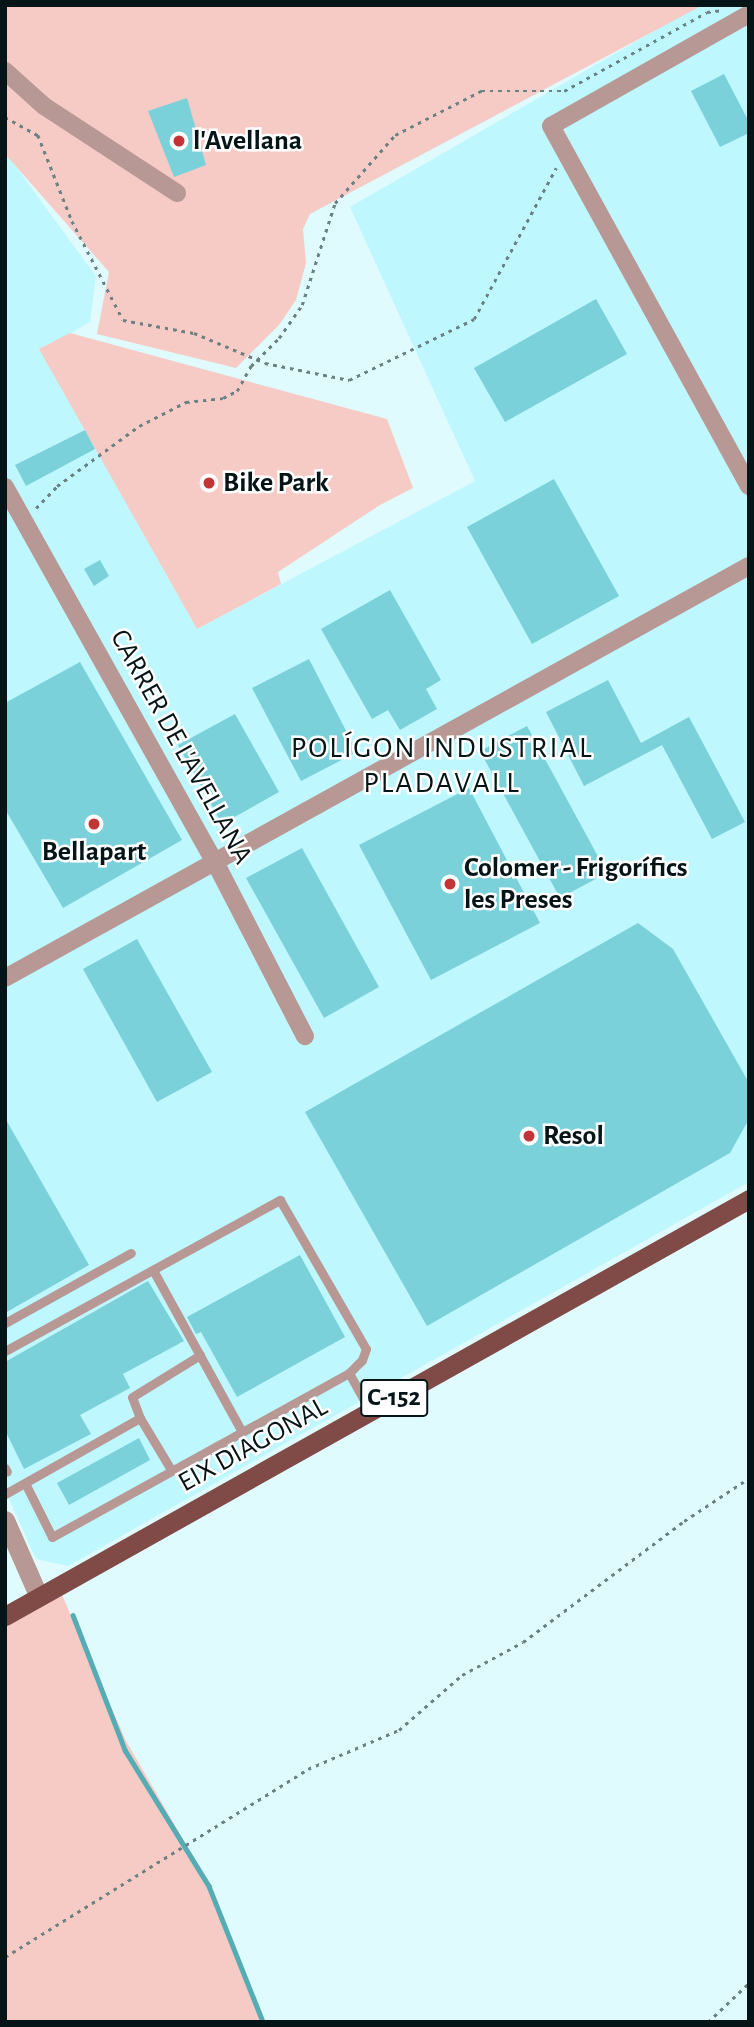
<!DOCTYPE html>
<meta charset="utf-8">
<style>
body{margin:0}
#map{position:relative;width:754px;height:2027px;overflow:hidden;background:#e0fbfd;font-family:"Alegreya Sans",sans-serif}
div>[style]{position:absolute}
[style*='--x']{left:calc(var(--x)*1px);top:calc(var(--y)*1px);width:calc(var(--w)*1px);rotate:calc(var(--a)*1deg)}
.built>*{inset:0;background:#bef7fd}
.green>*{inset:0;background:#f6cac5}
.stream>*{height:4.5px;margin:-2.25px;padding:0 2.25px;transform-origin:2.25px;border-radius:2.25px;background:#54acb5}
.building>*{inset:0;background:#7ad1da}
.path>*{height:2.5px;margin-top:-1.25px;transform-origin:0;background:repeating-linear-gradient(90deg,#6b8183 0 3.5px,transparent 0 8.5px)}
.service>*{height:9px;margin:-4.5px;padding:0 4.5px;transform-origin:4.5px;border-radius:4.5px;background:#b79895}
.minor>*{height:18px;margin:-9px;padding:0 9px;transform-origin:9px;border-radius:9px;background:#b79895}
.tertiary>*{height:19px;margin:-9.5px;padding:0 9.5px;transform-origin:9.5px;border-radius:9.5px;background:#b79895}
.primary>*{height:19px;margin:-9.5px;padding:0 9.5px;transform-origin:9.5px;border-radius:9.5px;background:#804b47}
.dots>*{width:19px;height:19px;translate:-50% -50%;box-sizing:border-box;border:4px solid #fff;border-radius:50%}
span{translate:-50% -50%;white-space:nowrap;text-align:center;line-height:1.15;-webkit-text-stroke:5px #fff;paint-order:stroke}
.shield-label span{padding:2px 5px;background:#fff;border:2px solid;border-radius:5px;-webkit-text-stroke-width:0}
.shield-label{font-size:26px;color:#051517;font-weight:700}
.poi-label{font-size:28px;color:#051517;font-weight:700}
.left{translate:0 -50%;text-align:left}
.street-label{font-size:28px;color:#051517}
.neighbourhood-label{font-size:30px;color:#051517;letter-spacing:2px}
.frame{position:absolute;inset:0;border:7px solid #051517;pointer-events:none}
</style>
<div id="map">
<div class="built">
<div style="clip-path:polygon(699px 5px,749px 5px,749px 1182px,68px 1566px,36px 1559px,5px 1490px,5px 152px,96px 276px,90px 322px,40px 350px,197px 629px,475px 481px,350px 207px)"></div>
</div>
<div class="green">
<div style="clip-path:polygon(5px 5px,703px 5px,310px 214px,303px 229px,306px 263px,296px 300px,279px 325px,236px 368px,97px 334px,109px 272px,5px 154px)"></div>
<div style="clip-path:polygon(70px 333px,387px 419px,413px 488px,380px 505px,278px 572px,281px 584px,197px 629px,39px 349px)"></div>
<div style="clip-path:polygon(62px 1595px,126px 1741px,206px 1879px,264px 2022px,5px 2022px,5px 1625px)"></div>
</div>
<div class="stream">
<div style="--x:73;--y:1615;--w:145;--a:68.9"></div>
<div style="--x:125;--y:1750;--w:160;--a:58.3"></div>
<div style="--x:209;--y:1886;--w:146;--a:68.3"></div>
</div>
<div class="building">
<div style="clip-path:polygon(724px 74px,749px 122px,749px 133px,720px 147px,691px 91px)"></div>
<div style="clip-path:polygon(187px 98px,206px 165px,174px 177px,148px 111px)"></div>
<div style="clip-path:polygon(596px 299px,627px 354px,505px 422px,474px 368px)"></div>
<div style="clip-path:polygon(85px 430px,95px 449px,26px 486px,15px 465px)"></div>
<div style="clip-path:polygon(554px 479px,619px 596px,532px 644px,467px 527px)"></div>
<div style="clip-path:polygon(100px 560px,109px 576px,94px 586px,84px 569px)"></div>
<div style="clip-path:polygon(390px 590px,441px 680px,426px 689px,437px 709px,400px 730px,388px 710px,372px 719px,321px 629px)"></div>
<div style="clip-path:polygon(309px 659px,357px 752px,301px 781px,252px 688px)"></div>
<div style="clip-path:polygon(80px 662px,182px 840px,63px 908px,5px 809px,5px 703px)"></div>
<div style="clip-path:polygon(608px 680px,641px 743px,689px 717px,745px 822px,712px 839px,662px 745px,584px 786px,546px 712px)"></div>
<div style="clip-path:polygon(235px 714px,279px 792px,222px 824px,178px 745px)"></div>
<div style="clip-path:polygon(527px 726px,607px 873px,560px 898px,480px 751px)"></div>
<div style="clip-path:polygon(469px 788px,540px 923px,431px 980px,359px 845px)"></div>
<div style="clip-path:polygon(302px 848px,379px 987px,324px 1018px,246px 878px)"></div>
<div style="clip-path:polygon(638px 923px,673px 949px,749px 1083px,749px 1119px,730px 1153px,427px 1326px,305px 1112px)"></div>
<div style="clip-path:polygon(137px 939px,212px 1072px,157px 1102px,83px 969px)"></div>
<div style="clip-path:polygon(5px 1118px,89px 1265px,5px 1313px)"></div>
<div style="clip-path:polygon(300px 1255px,345px 1337px,237px 1397px,201px 1332px,196px 1334px,187px 1317px)"></div>
<div style="clip-path:polygon(148px 1281px,184px 1341px,123px 1374px,130px 1388px,80px 1415px,91px 1434px,24px 1469px,5px 1430px,5px 1362px)"></div>
<div style="clip-path:polygon(139px 1438px,150px 1460px,69px 1505px,57px 1483px)"></div>
</div>
<div class="path">
<div style="--x:5;--y:117;--w:38;--a:29"></div>
<div style="--x:38;--y:135;--w:92;--a:68.4"></div>
<div style="--x:72;--y:221;--w:111;--a:62.7"></div>
<div style="--x:123;--y:320;--w:72;--a:10.4"></div>
<div style="--x:194;--y:333;--w:77;--a:22.9"></div>
<div style="--x:265;--y:363;--w:86;--a:11.4"></div>
<div style="--x:349;--y:380;--w:139;--a:-26"></div>
<div style="--x:474;--y:319;--w:172;--a:-61.5"></div>
<div style="--x:36;--y:508;--w:30;--a:-46"></div>
<div style="--x:57;--y:486;--w:102;--a:-36.2"></div>
<div style="--x:139;--y:426;--w:53;--a:-27.1"></div>
<div style="--x:186;--y:402;--w:37;--a:-6"></div>
<div style="--x:223;--y:398;--w:16;--a:-27"></div>
<div style="--x:237;--y:391;--w:29;--a:-61"></div>
<div style="--x:251;--y:366;--w:40;--a:-45"></div>
<div style="--x:279;--y:338;--w:40;--a:-55.1"></div>
<div style="--x:302;--y:305;--w:107;--a:-72.1"></div>
<div style="--x:335;--y:203;--w:91;--a:-48.6"></div>
<div style="--x:395;--y:135;--w:97;--a:-27.1"></div>
<div style="--x:481;--y:91;--w:83;--a:0"></div>
<div style="--x:564;--y:91;--w:163;--a:-28.9"></div>
<div style="--x:707;--y:12;--w:17;--a:-7"></div>
<div style="--x:5;--y:1957;--w:357;--a:-31.8"></div>
<div style="--x:308;--y:1769;--w:99;--a:-23.2"></div>
<div style="--x:399;--y:1730;--w:84;--a:-41.1"></div>
<div style="--x:462;--y:1675;--w:69;--a:-28.4"></div>
<div style="--x:523;--y:1642;--w:201;--a:-36.9"></div>
<div style="--x:684;--y:1521;--w:78;--a:-33.5"></div>
<div style="--x:708;--y:2022;--w:57;--a:-43.6"></div>
</div>
<div class="service">
<div style="--x:153;--y:1270;--w:185;--a:61.2"></div>
<div style="--x:5;--y:1323;--w:144;--a:-29.1"></div>
<div style="--x:5;--y:1351;--w:314;--a:-28.8"></div>
<div style="--x:280;--y:1200;--w:172;--a:60"></div>
<div style="--x:366;--y:1349;--w:12;--a:110"></div>
<div style="--x:362;--y:1360;--w:18;--a:135"></div>
<div style="--x:140;--y:1418;--w:22;--a:-111"></div>
<div style="--x:132;--y:1397;--w:80;--a:-31.7"></div>
<div style="--x:5;--y:1468;--w:4;--a:63"></div>
<div style="--x:26;--y:1485;--w:58;--a:63.4"></div>
<div style="--x:52;--y:1537;--w:339;--a:-28.9"></div>
<div style="--x:349;--y:1373;--w:43;--a:61.1"></div>
<div style="--x:5;--y:1494;--w:155;--a:-29.4"></div>
<div style="--x:140;--y:1418;--w:58;--a:59"></div>
</div>
<div class="minor">
<div style="--x:749;--y:14;--w:227;--a:150.5"></div>
<div style="--x:551;--y:126;--w:411;--a:61.2"></div>
<div style="--x:5;--y:71;--w:52;--a:41.9"></div>
<div style="--x:44;--y:106;--w:159;--a:33.2"></div>
<div style="--x:5;--y:487;--w:430;--a:60.8"></div>
<div style="--x:215;--y:862;--w:196;--a:62.7"></div>
<div style="--x:5;--y:978;--w:850;--a:-28.98"></div>
</div>
<div class="tertiary">
<div style="--x:5;--y:1520;--w:84;--a:66.2"></div>
</div>
<div class="primary">
<div style="--x:5;--y:1616;--w:853;--a:-29.27"></div>
</div>
<div class="dots">
<div style="left:179px;top:141px;background:#c33437"></div>
<div style="left:209px;top:483px;background:#c33437"></div>
<div style="left:94px;top:824px;background:#c33437"></div>
<div style="left:450px;top:884px;background:#c33437"></div>
<div style="left:529px;top:1136px;background:#c33437"></div>
</div>
<div class="shield-label">
<span style="left:394px;top:1398px">C-152</span>
</div>
<div class="poi-label">
<span class="left" style="left:193px;top:141px">l'Avellana</span>
<span class="left" style="left:223px;top:483px">Bike Park</span>
<span style="left:94px;top:852px">Bellapart</span>
<span class="left" style="left:464px;top:884px">Colomer - Frigorífics<br>les Preses</span>
<span class="left" style="left:543px;top:1136px">Resol</span>
</div>
<div class="street-label">
<span style="left:181px;top:747px;rotate:61deg">CARRER DE L'AVELLANA</span>
<span style="left:253px;top:1445px;rotate:-29deg">EIX DIAGONAL</span>
</div>
<div class="neighbourhood-label">
<span style="left:442px;top:765px">POLÍGON INDUSTRIAL<br>PLADAVALL</span>
</div>
<div class="frame"></div>
</div>
